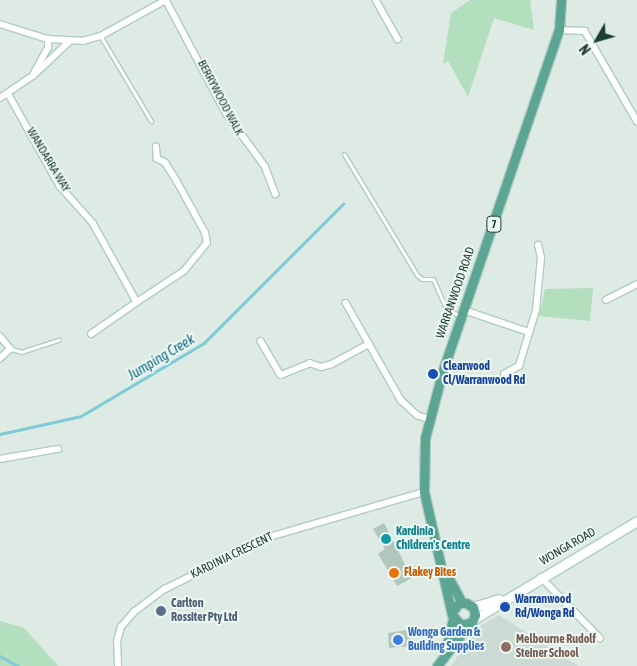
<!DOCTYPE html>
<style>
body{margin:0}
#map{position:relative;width:637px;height:666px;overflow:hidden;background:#ddebe4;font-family:"Asap Condensed",sans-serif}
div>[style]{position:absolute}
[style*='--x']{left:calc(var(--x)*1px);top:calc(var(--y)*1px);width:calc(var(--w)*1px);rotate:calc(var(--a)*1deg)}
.built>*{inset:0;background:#cbdbd3}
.green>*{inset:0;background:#b3dfbe}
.stream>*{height:2.5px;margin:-1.25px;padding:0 1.25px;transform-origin:1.25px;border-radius:1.25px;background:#7ecad7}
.building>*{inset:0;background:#b2c6bd}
.roads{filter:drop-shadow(1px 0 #afccc1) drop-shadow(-1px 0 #afccc1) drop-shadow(0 1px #afccc1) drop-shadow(0 -1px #afccc1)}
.service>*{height:3px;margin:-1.5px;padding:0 1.5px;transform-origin:1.5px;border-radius:1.5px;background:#fff}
.minor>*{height:5.5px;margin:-2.75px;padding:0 2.75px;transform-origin:2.75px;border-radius:2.75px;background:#fff}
.secondary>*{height:9px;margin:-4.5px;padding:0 4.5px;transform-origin:4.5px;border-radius:4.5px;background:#fff}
.primary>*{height:9px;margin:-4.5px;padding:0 4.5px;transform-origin:4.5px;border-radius:4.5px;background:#5ca592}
.dots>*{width:14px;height:14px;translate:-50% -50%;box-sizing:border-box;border:2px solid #edf7f2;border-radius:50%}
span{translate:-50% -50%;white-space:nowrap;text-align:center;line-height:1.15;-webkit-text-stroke:4px #edf7f2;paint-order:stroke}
.shield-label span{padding:1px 4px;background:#edf7f2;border:1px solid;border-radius:4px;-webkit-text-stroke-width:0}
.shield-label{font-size:11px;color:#1d3c33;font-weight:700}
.street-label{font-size:12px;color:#1d3c33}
.transit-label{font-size:12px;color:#164399;font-weight:700}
.left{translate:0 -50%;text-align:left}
.culture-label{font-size:12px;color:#0d838f;font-weight:700}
.food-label{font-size:12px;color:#c56008;font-weight:700}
.service-label{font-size:12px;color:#4e5e75;font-weight:700}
.shop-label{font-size:12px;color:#366cbe;font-weight:700}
.education-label{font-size:12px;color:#785e54;font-weight:700}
.water-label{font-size:14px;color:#126c7d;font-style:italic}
.north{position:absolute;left:572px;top:15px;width:50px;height:50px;-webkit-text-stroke:4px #edf7f2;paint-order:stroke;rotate:232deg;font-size:14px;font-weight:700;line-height:20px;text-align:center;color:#1d3c33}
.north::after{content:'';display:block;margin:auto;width:18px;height:22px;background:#1d3c33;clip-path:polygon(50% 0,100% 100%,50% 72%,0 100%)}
</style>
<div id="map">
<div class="built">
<div style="clip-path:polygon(499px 615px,578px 666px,451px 666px,475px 629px)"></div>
</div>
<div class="green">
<div style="clip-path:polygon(470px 0,530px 0,534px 30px,494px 18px,468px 97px,448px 61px,443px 64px,451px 13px)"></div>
<div style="clip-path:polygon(593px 288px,590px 321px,539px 316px,545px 289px)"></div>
<div style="clip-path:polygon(0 621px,24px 628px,58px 666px,0 666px)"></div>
</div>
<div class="stream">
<div style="--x:0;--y:434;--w:83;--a:-12.5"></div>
<div style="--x:81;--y:416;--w:143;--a:-30.7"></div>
<div style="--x:204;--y:343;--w:197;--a:-45"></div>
<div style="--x:0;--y:656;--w:21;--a:29"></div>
</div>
<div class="building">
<div style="clip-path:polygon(384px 523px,412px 578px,397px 586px,378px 554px,385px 549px,373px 529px)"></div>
<div style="clip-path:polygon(406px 630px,407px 633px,410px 633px,412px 646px,389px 648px,388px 633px)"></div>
</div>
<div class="roads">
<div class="service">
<div style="--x:101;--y:37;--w:98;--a:59.2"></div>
<div style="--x:344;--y:154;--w:141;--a:58.9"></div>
<div style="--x:417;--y:275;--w:6;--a:39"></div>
<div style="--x:422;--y:279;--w:11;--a:0"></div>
<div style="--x:433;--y:279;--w:34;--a:66"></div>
<div style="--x:447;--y:310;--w:15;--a:23"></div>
<div style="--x:12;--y:349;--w:9;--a:18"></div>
<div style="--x:21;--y:352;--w:40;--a:-18"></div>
</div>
<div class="minor">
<div style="--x:166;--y:0;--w:128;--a:62"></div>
<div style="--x:226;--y:113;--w:66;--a:53.7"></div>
<div style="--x:265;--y:166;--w:30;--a:69"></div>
<div style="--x:376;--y:0;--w:45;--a:60.6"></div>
<div style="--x:0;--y:24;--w:50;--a:17.4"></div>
<div style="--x:48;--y:39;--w:35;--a:3"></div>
<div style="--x:83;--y:41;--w:19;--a:-16"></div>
<div style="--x:101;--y:36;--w:74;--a:-29"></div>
<div style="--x:559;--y:30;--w:26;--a:2"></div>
<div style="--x:585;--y:31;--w:104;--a:60"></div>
<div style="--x:34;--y:73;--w:29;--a:-61"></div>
<div style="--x:48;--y:48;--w:9;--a:-90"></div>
<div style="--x:8;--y:93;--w:107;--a:60.8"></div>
<div style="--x:60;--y:186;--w:50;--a:48.3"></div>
<div style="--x:93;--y:223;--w:90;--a:60.9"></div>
<div style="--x:137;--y:302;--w:56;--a:-33.4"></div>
<div style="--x:184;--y:271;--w:36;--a:-51"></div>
<div style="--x:207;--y:243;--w:10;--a:-101"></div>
<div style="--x:205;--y:233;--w:58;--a:-118.8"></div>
<div style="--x:177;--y:182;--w:22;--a:-122"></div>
<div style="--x:165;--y:163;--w:9;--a:-153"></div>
<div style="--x:157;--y:159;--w:12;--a:-95"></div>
<div style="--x:0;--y:98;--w:40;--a:-34"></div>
<div style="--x:33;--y:76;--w:50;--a:-43.4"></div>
<div style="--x:606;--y:300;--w:35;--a:-27"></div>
<div style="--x:346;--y:303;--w:112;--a:60.4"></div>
<div style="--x:401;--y:400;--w:22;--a:43"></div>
<div style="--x:417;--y:415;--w:12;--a:20"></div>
<div style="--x:464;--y:310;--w:69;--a:18.7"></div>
<div style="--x:91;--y:334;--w:56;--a:-34.8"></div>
<div style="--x:0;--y:336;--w:17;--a:50"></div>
<div style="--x:11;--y:349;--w:15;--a:138"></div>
<div style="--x:261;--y:341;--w:39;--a:60"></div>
<div style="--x:281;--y:375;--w:31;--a:-22"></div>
<div style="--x:310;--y:363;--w:12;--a:20"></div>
<div style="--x:321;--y:367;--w:11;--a:-15"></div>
<div style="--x:332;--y:364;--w:42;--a:-28.4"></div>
<div style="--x:504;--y:374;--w:17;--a:-28"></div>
<div style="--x:519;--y:366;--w:59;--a:-73.1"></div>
<div style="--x:536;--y:310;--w:52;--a:-84.5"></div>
<div style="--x:541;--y:258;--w:13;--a:-103"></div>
<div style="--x:0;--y:459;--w:59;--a:-9.8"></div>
<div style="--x:541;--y:577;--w:85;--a:46"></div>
<div style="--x:118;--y:666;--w:25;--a:-92"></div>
<div style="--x:117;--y:641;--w:15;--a:-74"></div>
<div style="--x:121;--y:627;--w:20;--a:-49"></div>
<div style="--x:134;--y:612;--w:39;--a:-37"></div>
<div style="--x:165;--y:589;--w:116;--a:-26.6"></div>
<div style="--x:269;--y:537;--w:161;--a:-16.2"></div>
</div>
<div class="secondary">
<div style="--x:473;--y:607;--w:27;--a:-17"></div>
<div style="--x:474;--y:619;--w:190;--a:-31"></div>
</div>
<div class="primary">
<div style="--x:445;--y:571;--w:36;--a:62"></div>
<div style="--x:452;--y:612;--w:11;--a:-52"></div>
<div style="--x:459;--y:603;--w:7;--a:0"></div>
<div style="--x:466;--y:603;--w:8;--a:30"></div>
<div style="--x:473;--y:607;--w:8;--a:76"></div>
<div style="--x:475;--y:615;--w:8;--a:113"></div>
<div style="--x:472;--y:622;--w:11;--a:165"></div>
<div style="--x:461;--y:625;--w:13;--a:-132"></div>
<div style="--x:452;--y:615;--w:126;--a:-102.8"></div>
<div style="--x:424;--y:492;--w:54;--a:-88.9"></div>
<div style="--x:425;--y:438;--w:67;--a:-75.3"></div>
<div style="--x:442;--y:373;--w:362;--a:-71.2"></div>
<div style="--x:559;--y:30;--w:30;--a:-86"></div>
<div style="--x:445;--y:653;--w:35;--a:-77"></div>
<div style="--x:437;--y:666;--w:53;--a:-52.7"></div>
</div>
</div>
<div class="dots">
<div style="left:433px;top:374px;background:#1a4fb4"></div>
<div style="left:386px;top:539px;background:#0f9aa8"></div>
<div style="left:394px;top:573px;background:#e8710a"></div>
<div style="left:505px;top:607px;background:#1a4fb4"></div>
<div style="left:161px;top:611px;background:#5c6f8a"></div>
<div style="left:398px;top:640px;background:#3f7fe0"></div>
<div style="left:506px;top:647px;background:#8d6e63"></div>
</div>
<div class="shield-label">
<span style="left:494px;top:224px">7</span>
</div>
<div class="street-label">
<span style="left:220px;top:98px;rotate:62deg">BERRYWOOD WALK</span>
<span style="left:48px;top:160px;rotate:59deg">WANDARRA WAY</span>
<span style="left:456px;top:293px;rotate:-71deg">WARRANWOOD ROAD</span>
<span style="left:568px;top:547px;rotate:-30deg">WONGA ROAD</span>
<span style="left:232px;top:556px;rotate:-26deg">KARDINIA CRESCENT</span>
</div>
<div class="transit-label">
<span class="left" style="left:443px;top:374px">Clearwood<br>Cl/Warranwood Rd</span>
<span class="left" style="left:515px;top:607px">Warranwood<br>Rd/Wonga Rd</span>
</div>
<div class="culture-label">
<span class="left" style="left:396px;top:539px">Kardinia<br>Children's Centre</span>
</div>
<div class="food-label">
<span class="left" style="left:404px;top:573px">Flakey Bites</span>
</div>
<div class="service-label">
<span class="left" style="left:171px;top:611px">Carlton<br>Rossiter Pty Ltd</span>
</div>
<div class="shop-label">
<span class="left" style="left:408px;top:640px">Wonga Garden &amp;<br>Building Supplies</span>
</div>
<div class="education-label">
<span class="left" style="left:516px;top:647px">Melbourne Rudolf<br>Steiner School</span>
</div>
<div class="water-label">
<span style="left:161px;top:357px;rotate:-31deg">Jumping Creek</span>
</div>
<div class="north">N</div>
</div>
